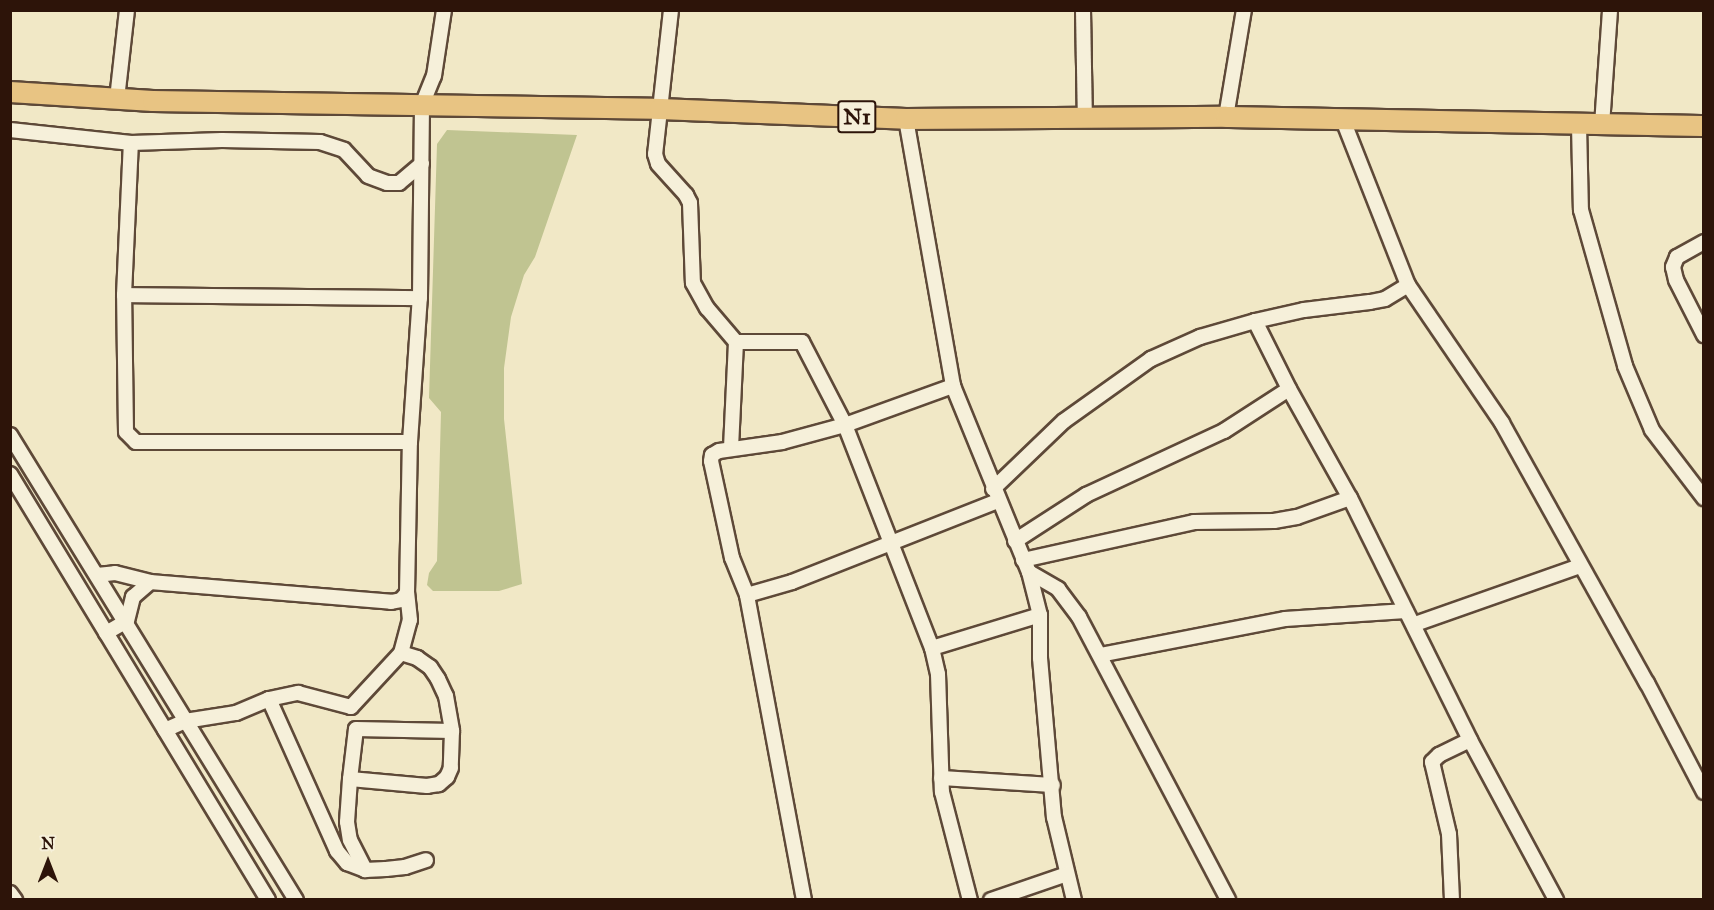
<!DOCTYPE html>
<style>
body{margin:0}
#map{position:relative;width:1714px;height:910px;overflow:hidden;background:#f1e8c6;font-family:"IM FELL Great Primer",serif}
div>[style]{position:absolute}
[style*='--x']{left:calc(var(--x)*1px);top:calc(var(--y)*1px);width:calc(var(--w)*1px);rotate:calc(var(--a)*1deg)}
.green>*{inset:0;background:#c0c491}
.roads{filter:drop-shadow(2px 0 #5e4938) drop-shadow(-2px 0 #5e4938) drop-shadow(0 2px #5e4938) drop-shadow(0 -2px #5e4938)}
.minor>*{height:14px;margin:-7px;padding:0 7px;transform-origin:7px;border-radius:7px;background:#f6f0da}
.highway>*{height:20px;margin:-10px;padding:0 10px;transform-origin:10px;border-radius:10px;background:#e8c483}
span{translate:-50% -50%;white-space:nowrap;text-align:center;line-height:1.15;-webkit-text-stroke:6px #f6f0da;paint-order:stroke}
.shield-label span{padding:2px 4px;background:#f6f0da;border:2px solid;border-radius:4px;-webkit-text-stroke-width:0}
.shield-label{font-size:22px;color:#2d1409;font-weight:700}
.frame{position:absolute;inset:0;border:12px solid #2d1409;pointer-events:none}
.north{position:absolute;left:18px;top:832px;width:60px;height:60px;-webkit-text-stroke:4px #f6f0da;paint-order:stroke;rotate:0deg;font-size:16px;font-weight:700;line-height:24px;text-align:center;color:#2d1409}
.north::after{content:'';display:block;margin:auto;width:21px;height:27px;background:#2d1409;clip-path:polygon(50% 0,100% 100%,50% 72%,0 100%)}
</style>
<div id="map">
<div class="green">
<div style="clip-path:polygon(447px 130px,577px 135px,535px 257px,524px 275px,511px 317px,504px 368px,504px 419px,522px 584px,499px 591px,433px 591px,427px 585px,429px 573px,437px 561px,441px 412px,429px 398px,437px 144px)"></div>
</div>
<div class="roads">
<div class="minor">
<div style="--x:671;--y:10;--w:145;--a:96.3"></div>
<div style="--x:655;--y:154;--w:10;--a:73"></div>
<div style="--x:658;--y:164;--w:42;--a:47.9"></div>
<div style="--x:686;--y:195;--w:9;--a:63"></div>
<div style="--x:690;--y:203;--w:80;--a:87.9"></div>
<div style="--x:693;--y:283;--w:29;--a:61"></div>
<div style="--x:707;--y:308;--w:45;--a:49.5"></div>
<div style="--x:736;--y:342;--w:107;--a:92.7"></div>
<div style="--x:1083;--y:10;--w:110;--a:89"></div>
<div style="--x:117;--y:99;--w:90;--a:-83.6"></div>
<div style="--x:1226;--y:117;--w:109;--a:-80.5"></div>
<div style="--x:906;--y:119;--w:271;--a:80"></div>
<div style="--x:953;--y:386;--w:201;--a:67.8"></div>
<div style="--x:1029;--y:572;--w:44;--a:75.7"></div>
<div style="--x:1040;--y:615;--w:43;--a:90"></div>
<div style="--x:1040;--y:658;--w:160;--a:85"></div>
<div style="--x:1054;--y:817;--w:85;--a:76.5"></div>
<div style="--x:1343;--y:120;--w:177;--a:68.5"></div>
<div style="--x:1408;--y:285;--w:167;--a:55.7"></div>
<div style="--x:1502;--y:423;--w:298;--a:60.9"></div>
<div style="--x:1647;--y:683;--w:123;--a:62.4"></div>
<div style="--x:1579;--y:125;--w:85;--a:88.7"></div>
<div style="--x:1581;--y:210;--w:162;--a:74.2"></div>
<div style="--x:1625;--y:366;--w:69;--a:67.1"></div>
<div style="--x:1652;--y:430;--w:86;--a:52.6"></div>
<div style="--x:1602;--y:125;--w:115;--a:-86"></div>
<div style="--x:10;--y:130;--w:122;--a:6.1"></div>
<div style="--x:1704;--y:242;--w:31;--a:151"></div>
<div style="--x:1677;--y:257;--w:11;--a:112"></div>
<div style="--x:1673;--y:267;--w:13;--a:77"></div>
<div style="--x:1676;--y:280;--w:62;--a:63"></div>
<div style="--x:124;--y:295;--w:296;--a:0.6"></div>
<div style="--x:1255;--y:321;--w:76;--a:63.4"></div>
<div style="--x:1289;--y:389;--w:125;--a:60.8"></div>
<div style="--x:1350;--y:498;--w:270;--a:63.6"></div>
<div style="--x:1470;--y:740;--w:182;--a:61.7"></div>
<div style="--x:736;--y:342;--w:66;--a:0"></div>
<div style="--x:802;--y:342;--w:93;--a:62.6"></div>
<div style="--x:845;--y:425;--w:239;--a:68.7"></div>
<div style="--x:932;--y:648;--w:27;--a:77"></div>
<div style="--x:938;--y:674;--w:118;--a:88.1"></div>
<div style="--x:942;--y:792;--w:112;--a:75.5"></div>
<div style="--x:10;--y:435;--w:546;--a:58.41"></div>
<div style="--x:410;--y:442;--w:274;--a:180"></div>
<div style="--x:136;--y:442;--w:14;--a:-135"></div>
<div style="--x:126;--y:432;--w:137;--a:-90.8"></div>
<div style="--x:124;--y:295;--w:152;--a:-87.4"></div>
<div style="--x:131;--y:143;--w:91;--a:-1.9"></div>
<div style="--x:222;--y:140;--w:98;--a:1.2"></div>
<div style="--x:320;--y:142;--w:25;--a:18"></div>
<div style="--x:344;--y:150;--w:35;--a:47"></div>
<div style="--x:368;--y:176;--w:20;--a:20"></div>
<div style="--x:387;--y:183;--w:12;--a:0"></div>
<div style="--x:399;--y:183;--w:30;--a:-40"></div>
<div style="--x:10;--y:474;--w:498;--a:58.8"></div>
<div style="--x:993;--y:489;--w:98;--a:-43.8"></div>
<div style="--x:1064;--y:421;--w:107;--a:-35.5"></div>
<div style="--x:1151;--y:359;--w:54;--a:-24.2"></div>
<div style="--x:1200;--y:337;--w:57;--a:-16.2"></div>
<div style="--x:1255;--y:321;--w:50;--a:-12.7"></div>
<div style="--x:1304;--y:310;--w:66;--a:-6.9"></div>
<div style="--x:1370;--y:302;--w:15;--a:-11"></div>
<div style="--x:1385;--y:299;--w:27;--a:-31"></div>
<div style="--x:1015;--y:541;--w:85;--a:-32.9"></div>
<div style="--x:1086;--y:495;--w:152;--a:-24.9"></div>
<div style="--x:1224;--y:431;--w:77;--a:-32.9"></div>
<div style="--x:1023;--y:560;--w:175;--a:-12.5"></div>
<div style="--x:1194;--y:522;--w:80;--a:-0.7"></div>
<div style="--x:1274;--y:521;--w:23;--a:-10"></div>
<div style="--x:1297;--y:517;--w:56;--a:-19.7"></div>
<div style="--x:1029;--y:572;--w:34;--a:30"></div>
<div style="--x:1058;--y:589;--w:35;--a:53"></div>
<div style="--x:1079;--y:617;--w:320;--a:62.2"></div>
<div style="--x:97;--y:575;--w:18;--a:-6"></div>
<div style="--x:115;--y:573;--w:36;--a:14"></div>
<div style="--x:150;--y:582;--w:242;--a:4.7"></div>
<div style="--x:391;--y:602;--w:10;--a:-11"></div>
<div style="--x:401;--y:600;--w:9;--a:-49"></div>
<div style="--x:407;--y:593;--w:151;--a:-88.9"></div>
<div style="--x:410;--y:442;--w:146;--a:-86.1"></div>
<div style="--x:420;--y:296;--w:191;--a:-89.4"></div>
<div style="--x:422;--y:105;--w:31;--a:-68"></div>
<div style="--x:434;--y:76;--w:67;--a:-81.4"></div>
<div style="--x:747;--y:595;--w:47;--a:-16.1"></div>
<div style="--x:792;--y:582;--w:221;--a:-21.5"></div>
<div style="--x:1415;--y:624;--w:175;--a:-19.4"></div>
<div style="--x:106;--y:633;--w:24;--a:-30"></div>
<div style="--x:127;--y:621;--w:25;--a:-76"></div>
<div style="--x:133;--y:597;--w:23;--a:-41"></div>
<div style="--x:932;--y:648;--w:113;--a:-17"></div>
<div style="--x:401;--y:653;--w:17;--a:17"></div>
<div style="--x:417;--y:658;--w:16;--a:35"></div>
<div style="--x:430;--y:667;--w:14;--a:56"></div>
<div style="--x:438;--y:679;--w:19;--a:65"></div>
<div style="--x:446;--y:696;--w:36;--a:80"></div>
<div style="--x:1100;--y:655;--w:188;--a:-11"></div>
<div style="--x:1285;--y:619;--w:121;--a:-3.8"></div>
<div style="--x:269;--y:699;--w:30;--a:-12"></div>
<div style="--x:298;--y:693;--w:55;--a:14.8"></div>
<div style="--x:351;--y:707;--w:74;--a:-47.2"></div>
<div style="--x:401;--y:653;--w:34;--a:-75"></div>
<div style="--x:410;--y:620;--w:27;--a:-96"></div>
<div style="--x:356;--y:729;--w:96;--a:1.2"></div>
<div style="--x:452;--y:731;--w:37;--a:92"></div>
<div style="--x:451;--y:768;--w:10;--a:114"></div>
<div style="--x:447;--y:777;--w:11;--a:139"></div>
<div style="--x:439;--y:784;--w:12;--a:171"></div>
<div style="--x:427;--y:786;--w:77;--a:-174.8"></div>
<div style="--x:350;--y:779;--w:50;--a:-83.2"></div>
<div style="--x:165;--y:730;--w:22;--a:-24"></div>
<div style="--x:185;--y:721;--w:52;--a:-8.9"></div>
<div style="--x:236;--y:713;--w:36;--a:-23"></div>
<div style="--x:269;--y:699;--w:167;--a:65.9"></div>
<div style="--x:337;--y:851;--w:16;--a:50"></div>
<div style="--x:347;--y:863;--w:19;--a:21"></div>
<div style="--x:365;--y:870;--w:21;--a:-3"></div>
<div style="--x:386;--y:869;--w:19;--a:-6"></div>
<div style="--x:405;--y:867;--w:22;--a:-18"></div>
<div style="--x:941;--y:778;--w:112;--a:3.6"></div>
<div style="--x:350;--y:779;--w:43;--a:94"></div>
<div style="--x:347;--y:822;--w:18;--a:81"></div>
<div style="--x:350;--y:840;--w:34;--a:63"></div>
<div style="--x:10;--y:893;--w:9;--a:54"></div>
<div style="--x:804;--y:900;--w:310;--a:-100.6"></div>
<div style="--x:747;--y:595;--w:40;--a:-112"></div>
<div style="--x:732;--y:558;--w:99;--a:-102.2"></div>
<div style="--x:711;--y:461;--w:6;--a:-81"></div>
<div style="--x:712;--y:455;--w:8;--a:-30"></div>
<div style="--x:719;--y:451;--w:64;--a:-8.1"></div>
<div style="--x:782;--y:442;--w:65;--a:-15.1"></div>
<div style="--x:845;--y:425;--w:115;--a:-19.9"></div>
<div style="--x:991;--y:900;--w:80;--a:-18.9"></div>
<div style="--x:1452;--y:900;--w:66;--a:-92.6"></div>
<div style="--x:1449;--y:834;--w:74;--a:-103.3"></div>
<div style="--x:1432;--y:762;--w:10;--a:-45"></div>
<div style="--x:1439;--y:755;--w:34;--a:-26"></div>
</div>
<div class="highway">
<div style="--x:10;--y:92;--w:143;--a:3.6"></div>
<div style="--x:153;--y:101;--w:507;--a:0.9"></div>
<div style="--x:660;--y:109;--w:246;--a:2.3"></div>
<div style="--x:906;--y:119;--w:320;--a:-0.4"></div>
<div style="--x:1226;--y:117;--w:478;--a:1.1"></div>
</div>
</div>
<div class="shield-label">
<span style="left:857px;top:117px">N1</span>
</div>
<div class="frame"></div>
<div class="north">N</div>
</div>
